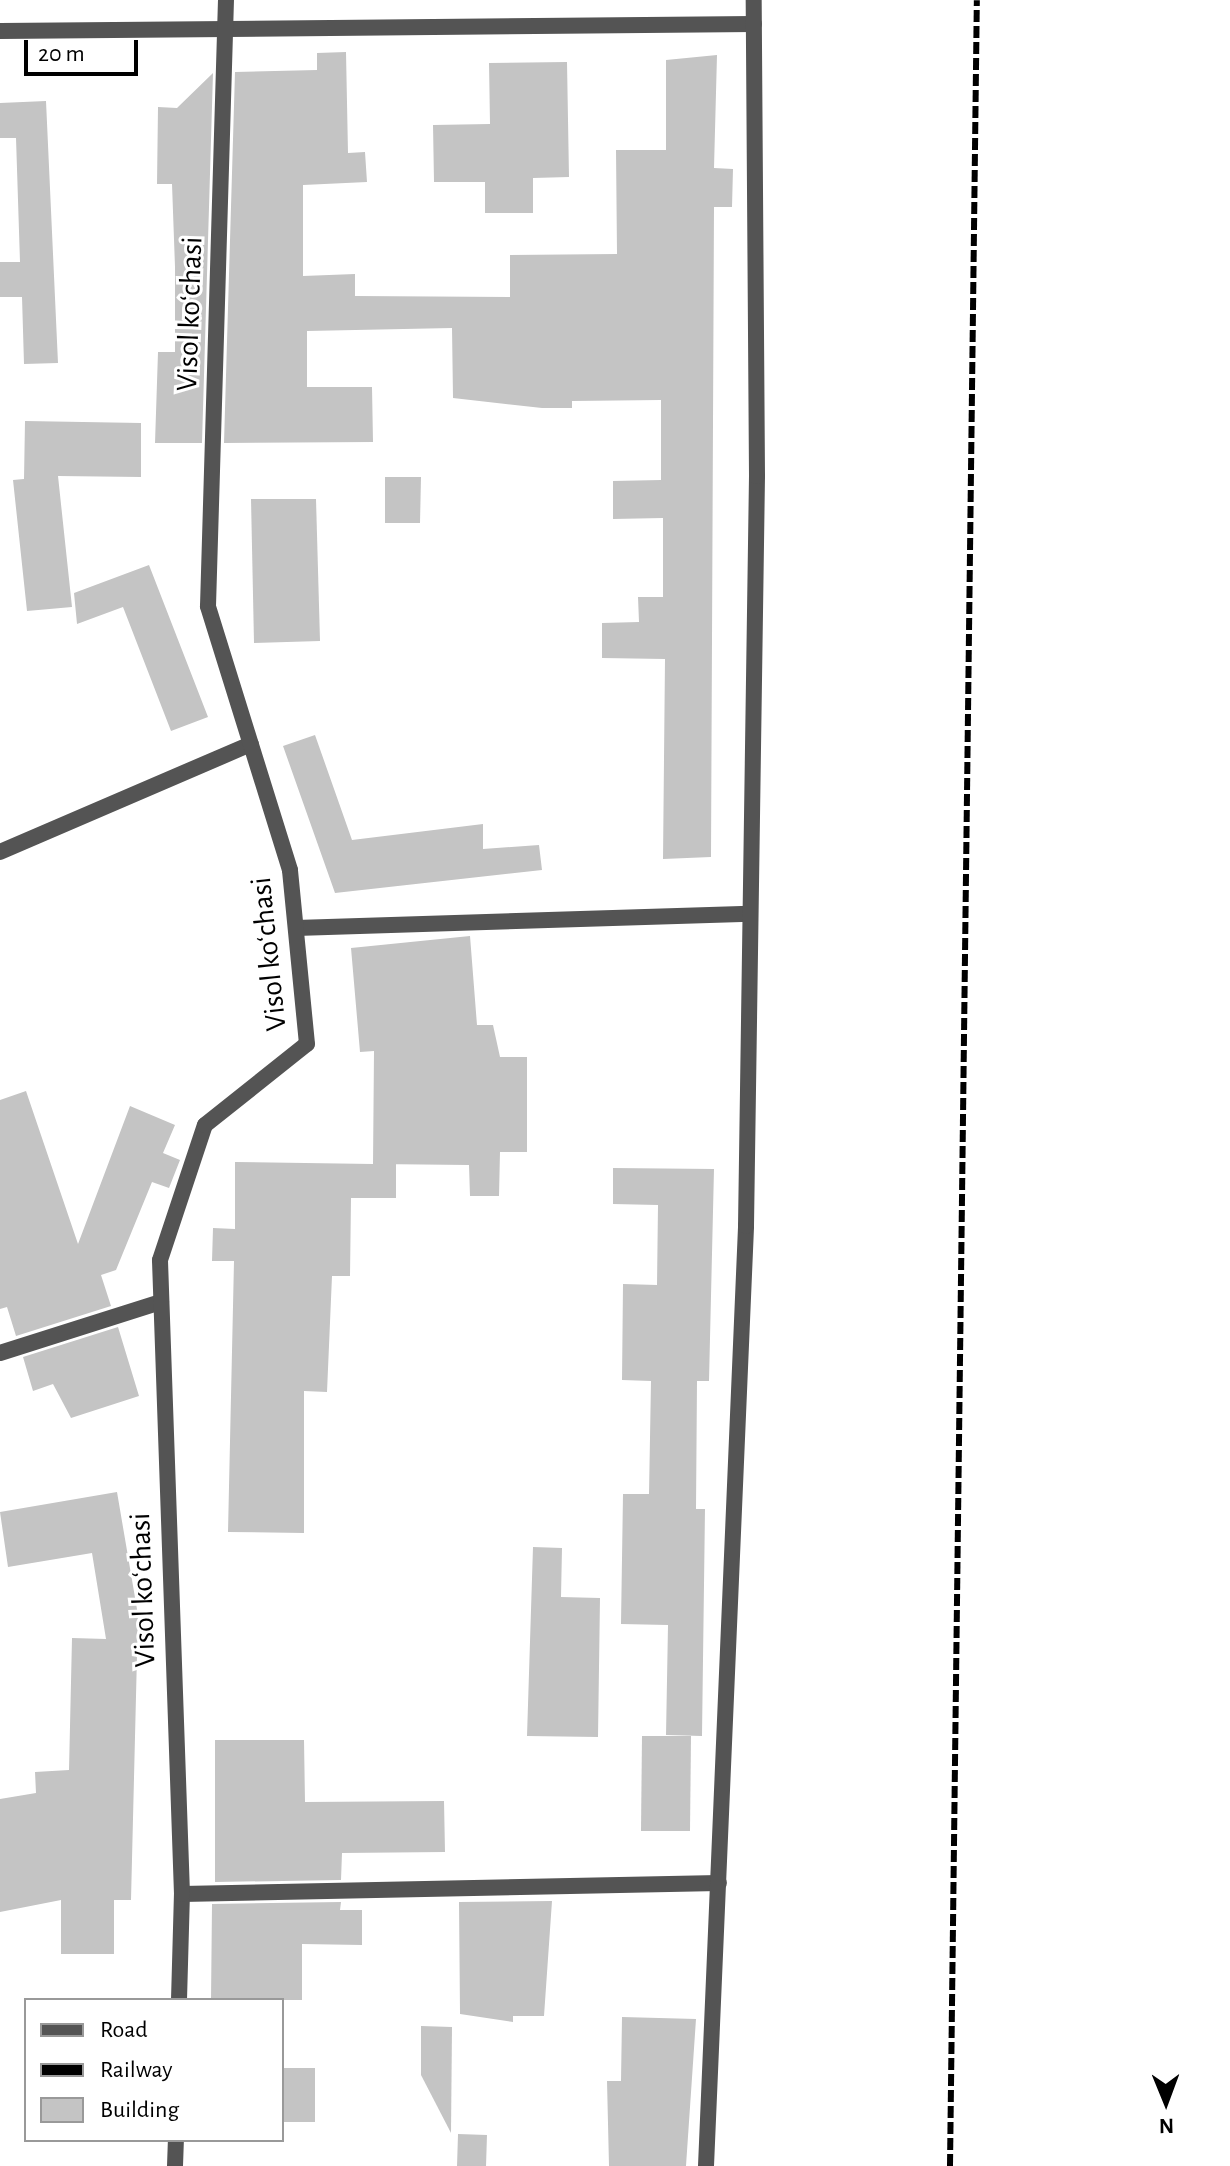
<!DOCTYPE html>
<meta charset="utf-8">
<style>
body{margin:0}
#map{position:relative;width:1230px;height:2166px;overflow:hidden;background:#fff;font-family:"Alegreya Sans",sans-serif}
div>[style]{position:absolute}
[style*='--x']{left:calc(var(--x)*1px);top:calc(var(--y)*1px);width:calc(var(--w)*1px);rotate:calc(var(--a)*1deg)}
.building>*{inset:0;background:#c4c4c4}
.service>*{height:16px;margin:-8px;padding:0 8px;transform-origin:8px;border-radius:8px;background:#545454}
.minor>*{height:16px;margin:-8px;padding:0 8px;transform-origin:8px;border-radius:8px;background:#545454}
.rail>*{height:6px;margin-top:-3px;transform-origin:0;background:repeating-linear-gradient(90deg,#000 0 12px,transparent 0 16px)}
span{translate:-50% -50%;white-space:nowrap;text-align:center;line-height:1.15;-webkit-text-stroke:6px #fff;paint-order:stroke}
.street-label{font-size:30px;color:#000}
.legend{position:absolute;left:24px;top:1998px;width:260px;height:144px;box-sizing:border-box;background:#fff;border:2px solid #999;margin:0;padding:10px 14px;list-style:none;font-size:24px;color:#000}
.legend li{display:flex;align-items:center;gap:16px;height:40px}
.legend b{width:40px;border:2px solid #999}
.north{position:absolute;left:1126px;top:2062px;width:80px;height:80px;-webkit-text-stroke:6px #fff;paint-order:stroke;rotate:179deg;font-size:22px;font-weight:700;line-height:32px;text-align:center;color:#000}
.north::after{content:'';display:block;margin:auto;width:28px;height:36px;background:#000;clip-path:polygon(50% 0,100% 100%,50% 72%,0 100%)}
.scale{position:absolute;left:24px;top:40px;width:114px;height:36px;box-sizing:border-box;border:4px solid #000;border-top:0;padding-left:10px;font-size:24px;line-height:28px;white-space:nowrap;color:#000;-webkit-text-stroke:6px #fff;paint-order:stroke}
</style>
<div id="map">
<div class="building">
<div style="clip-path:polygon(346px 52px,348px 153px,365px 152px,367px 182px,303px 185px,303px 276px,355px 274px,355px 296px,510px 297px,510px 255px,617px 254px,616px 150px,666px 150px,666px 60px,717px 55px,714px 168px,733px 169px,732px 207px,714px 207px,711px 857px,663px 859px,665px 659px,602px 658px,602px 623px,639px 622px,638px 597px,663px 597px,663px 518px,613px 519px,613px 481px,661px 480px,661px 400px,572px 401px,572px 408px,542px 408px,453px 398px,452px 328px,307px 331px,307px 387px,372px 387px,373px 442px,224px 443px,235px 72px,317px 70px,317px 53px)"></div>
<div style="clip-path:polygon(567px 62px,569px 177px,533px 178px,533px 213px,485px 213px,485px 182px,434px 182px,433px 125px,490px 124px,489px 63px)"></div>
<div style="clip-path:polygon(213px 73px,202px 443px,155px 443px,158px 352px,175px 352px,175px 267px,172px 184px,157px 184px,158px 107px,177px 108px)"></div>
<div style="clip-path:polygon(46px 101px,58px 363px,24px 364px,22px 297px,0 297px,0 262px,20px 262px,16px 138px,0 138px,0 103px)"></div>
<div style="clip-path:polygon(25px 421px,141px 423px,141px 477px,58px 476px,72px 607px,27px 611px,13px 480px,24px 479px)"></div>
<div style="clip-path:polygon(385px 477px,421px 477px,420px 523px,385px 523px)"></div>
<div style="clip-path:polygon(251px 499px,316px 499px,320px 641px,254px 643px)"></div>
<div style="clip-path:polygon(149px 565px,208px 717px,171px 731px,123px 607px,77px 624px,74px 593px)"></div>
<div style="clip-path:polygon(315px 735px,352px 840px,483px 824px,483px 849px,539px 845px,542px 870px,335px 893px,283px 746px)"></div>
<div style="clip-path:polygon(470px 936px,477px 1025px,493px 1025px,500px 1057px,527px 1057px,527px 1152px,500px 1152px,499px 1196px,470px 1196px,469px 1165px,376px 1164px,396px 1164px,396px 1198px,351px 1198px,350px 1276px,332px 1276px,327px 1392px,304px 1391px,304px 1533px,228px 1532px,234px 1261px,212px 1261px,213px 1228px,235px 1229px,235px 1162px,373px 1164px,374px 1051px,360px 1052px,351px 948px)"></div>
<div style="clip-path:polygon(26px 1091px,78px 1244px,130px 1106px,175px 1125px,163px 1153px,180px 1160px,169px 1188px,152px 1182px,116px 1270px,101px 1275px,111px 1306px,16px 1336px,7px 1307px,0 1309px,0 1100px)"></div>
<div style="clip-path:polygon(613px 1168px,714px 1169px,709px 1381px,697px 1381px,696px 1509px,705px 1509px,702px 1736px,666px 1735px,668px 1625px,621px 1624px,623px 1494px,649px 1494px,651px 1381px,622px 1380px,623px 1284px,657px 1285px,658px 1205px,613px 1204px)"></div>
<div style="clip-path:polygon(118px 1327px,139px 1396px,71px 1418px,53px 1384px,33px 1391px,23px 1357px)"></div>
<div style="clip-path:polygon(117px 1492px,138px 1615px,131px 1900px,114px 1900px,114px 1954px,61px 1954px,61px 1900px,0 1912px,0 1799px,36px 1793px,35px 1772px,69px 1770px,72px 1638px,106px 1639px,92px 1553px,8px 1567px,0 1512px)"></div>
<div style="clip-path:polygon(533px 1547px,562px 1548px,561px 1597px,600px 1598px,598px 1737px,527px 1736px)"></div>
<div style="clip-path:polygon(642px 1736px,691px 1736px,690px 1831px,641px 1831px)"></div>
<div style="clip-path:polygon(215px 1740px,304px 1740px,305px 1802px,444px 1801px,445px 1852px,342px 1853px,341px 1880px,215px 1882px)"></div>
<div style="clip-path:polygon(552px 1901px,544px 2016px,513px 2016px,513px 2022px,460px 2014px,459px 1902px)"></div>
<div style="clip-path:polygon(341px 1902px,340px 1910px,362px 1910px,362px 1945px,302px 1944px,302px 2000px,211px 2000px,212px 1904px)"></div>
<div style="clip-path:polygon(622px 2017px,696px 2019px,686px 2166px,609px 2166px,607px 2081px,621px 2081px)"></div>
<div style="clip-path:polygon(421px 2026px,452px 2027px,451px 2133px,421px 2075px)"></div>
<div style="clip-path:polygon(282px 2068px,315px 2068px,315px 2122px,282px 2122px)"></div>
<div style="clip-path:polygon(458px 2134px,487px 2135px,486px 2166px,457px 2166px)"></div>
</div>
<div class="service">
<div style="--x:296;--y:928;--w:454;--a:-1.8"></div>
</div>
<div class="minor">
<div style="--x:0;--y:31;--w:754;--a:-0.53"></div>
<div style="--x:0;--y:852;--w:273;--a:-23.3"></div>
<div style="--x:0;--y:1353;--w:169;--a:-17.6"></div>
<div style="--x:182;--y:1894;--w:537;--a:-1.17"></div>
<div style="--x:179;--y:2000;--w:106;--a:-88.4"></div>
<div style="--x:182;--y:1894;--w:634;--a:-91.99"></div>
<div style="--x:160;--y:1260;--w:142;--a:-71.6"></div>
<div style="--x:205;--y:1125;--w:130;--a:-38.5"></div>
<div style="--x:307;--y:1044;--w:175;--a:-95.6"></div>
<div style="--x:290;--y:870;--w:276;--a:-107.3"></div>
<div style="--x:208;--y:606;--w:606;--a:-88.3"></div>
<div style="--x:175;--y:2166;--w:26;--a:-88"></div>
<div style="--x:706;--y:2166;--w:941;--a:-87.56"></div>
<div style="--x:746;--y:1226;--w:750;--a:-89.16"></div>
<div style="--x:757;--y:476;--w:476;--a:-90.4"></div>
</div>
<div class="rail">
<div style="--x:950;--y:2166;--w:2166;--a:-89.29"></div>
</div>
<div class="street-label">
<span style="left:190px;top:314px;rotate:-88deg">Visol koʻchasi</span>
<span style="left:269px;top:954px;rotate:-96deg">Visol koʻchasi</span>
<span style="left:143px;top:1590px;rotate:-92deg">Visol koʻchasi</span>
</div>
<ul class="legend">
<li><b style="height:10px;background:#545454"></b>Road</li>
<li><b style="height:10px;background:#000"></b>Railway</li>
<li><b style="height:22px;background:#c4c4c4"></b>Building</li>
</ul>
<div class="north">N</div>
<div class="scale">20 m</div>
</div>
